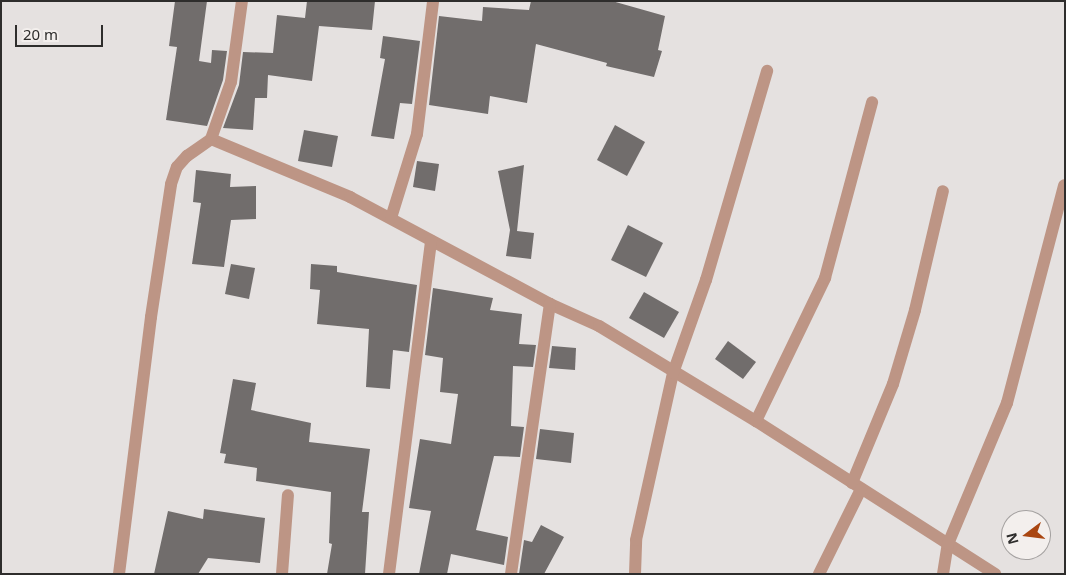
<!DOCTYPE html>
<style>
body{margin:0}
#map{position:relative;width:1066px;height:575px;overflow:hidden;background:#e5e1e0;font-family:"Noto Sans",sans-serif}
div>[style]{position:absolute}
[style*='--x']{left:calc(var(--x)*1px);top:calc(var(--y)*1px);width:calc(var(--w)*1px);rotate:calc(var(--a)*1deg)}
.building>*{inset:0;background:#716d6c}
.street>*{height:12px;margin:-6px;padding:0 6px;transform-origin:6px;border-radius:6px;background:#bd9585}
span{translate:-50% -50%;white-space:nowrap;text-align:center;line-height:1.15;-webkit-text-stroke:5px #f3efed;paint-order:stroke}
.frame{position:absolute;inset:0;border:2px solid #2e2d2c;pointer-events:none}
.north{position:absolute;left:1001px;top:510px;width:50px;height:50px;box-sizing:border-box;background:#f3efed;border:1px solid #a4a1a0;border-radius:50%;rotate:255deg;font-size:14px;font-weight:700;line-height:20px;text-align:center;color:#2e2d2c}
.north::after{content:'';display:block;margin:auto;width:18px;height:22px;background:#a94611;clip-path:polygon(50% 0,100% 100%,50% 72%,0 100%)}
.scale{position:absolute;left:15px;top:25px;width:88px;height:22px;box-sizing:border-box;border:2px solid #2e2d2c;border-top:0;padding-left:6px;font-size:15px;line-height:18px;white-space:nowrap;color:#2e2d2c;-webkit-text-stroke:4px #f3efed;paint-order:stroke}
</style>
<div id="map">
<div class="building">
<div style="clip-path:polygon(175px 1px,207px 1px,199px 61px,211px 63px,212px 50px,227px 51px,223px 80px,207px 126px,166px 120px,177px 47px,169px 46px)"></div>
<div style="clip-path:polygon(307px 1px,375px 1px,372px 30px,319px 26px,312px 81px,268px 75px,267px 98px,255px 98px,253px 130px,223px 128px,239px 85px,243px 52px,273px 53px,277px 15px,305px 18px)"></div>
<div style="clip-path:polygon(531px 1px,612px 1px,665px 16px,658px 50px,662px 51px,654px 77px,606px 66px,607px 63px,536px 44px,527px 103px,490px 96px,488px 114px,429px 105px,439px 16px,482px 21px,483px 7px,529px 10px)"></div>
<div style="clip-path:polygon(383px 36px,420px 41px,412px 104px,400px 103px,394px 139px,371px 136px,385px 59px,380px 58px)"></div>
<div style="clip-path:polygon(615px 125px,645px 142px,627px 176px,597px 160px)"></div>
<div style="clip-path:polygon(304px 130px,338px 136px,332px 167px,298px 161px)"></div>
<div style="clip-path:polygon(417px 161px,439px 164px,435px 191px,413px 187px)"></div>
<div style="clip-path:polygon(524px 165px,517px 231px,534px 233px,531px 259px,506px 256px,510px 230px,498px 171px)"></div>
<div style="clip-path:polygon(196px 170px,231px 174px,230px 187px,256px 186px,256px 219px,231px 220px,224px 267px,192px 264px,201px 203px,193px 202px)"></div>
<div style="clip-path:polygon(628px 225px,663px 243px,646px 277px,611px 260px)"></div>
<div style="clip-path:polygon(231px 264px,255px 268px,249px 299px,225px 294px)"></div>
<div style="clip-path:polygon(311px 264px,337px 266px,337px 272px,417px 285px,409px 352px,393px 350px,390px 389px,366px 387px,369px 329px,317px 324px,320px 290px,310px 289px)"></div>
<div style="clip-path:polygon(433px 288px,493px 298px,490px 310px,522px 314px,519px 344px,536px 345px,533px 367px,513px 366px,511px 426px,524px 427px,520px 457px,494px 456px,476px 530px,508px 537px,504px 565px,451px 554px,447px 574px,419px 574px,431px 511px,409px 508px,420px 439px,451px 444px,458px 394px,440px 392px,443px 358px,425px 355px)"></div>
<div style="clip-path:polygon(644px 292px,679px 312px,664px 338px,629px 318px)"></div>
<div style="clip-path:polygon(728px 341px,756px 362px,743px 379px,715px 359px)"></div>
<div style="clip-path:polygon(552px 346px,576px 348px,575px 370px,549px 368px)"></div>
<div style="clip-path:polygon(233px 379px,256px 383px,251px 410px,311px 423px,309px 442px,370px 449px,362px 512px,369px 512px,365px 574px,327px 574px,332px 544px,329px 543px,331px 492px,256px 481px,257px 468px,224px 463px,226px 454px,220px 453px)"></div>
<div style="clip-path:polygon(540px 429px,574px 433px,571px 463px,536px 459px)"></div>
<div style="clip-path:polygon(204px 509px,265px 518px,260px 563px,208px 558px,198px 574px,154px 574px,168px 511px,203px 519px)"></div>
<div style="clip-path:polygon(541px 525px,564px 537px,544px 574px,519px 574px,524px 540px,532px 542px)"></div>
</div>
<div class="street">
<div style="--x:211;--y:139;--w:151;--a:22.6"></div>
<div style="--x:350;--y:197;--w:227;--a:28.1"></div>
<div style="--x:550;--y:304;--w:54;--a:24.2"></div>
<div style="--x:599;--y:326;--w:184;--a:31.2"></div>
<div style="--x:756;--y:421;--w:284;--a:32.6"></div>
<div style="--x:391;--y:218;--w:88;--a:-72.8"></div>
<div style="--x:417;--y:134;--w:134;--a:-83.1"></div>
<div style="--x:756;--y:421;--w:159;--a:-64.2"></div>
<div style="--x:825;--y:278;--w:182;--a:-75"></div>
<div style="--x:852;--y:483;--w:107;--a:-67.5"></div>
<div style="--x:893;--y:384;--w:77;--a:-73.4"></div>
<div style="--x:915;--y:310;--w:122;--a:-76.8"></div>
<div style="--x:119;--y:574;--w:259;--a:-82.9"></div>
<div style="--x:151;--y:317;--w:134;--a:-81.4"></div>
<div style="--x:171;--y:184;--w:18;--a:-71"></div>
<div style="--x:177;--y:167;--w:15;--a:-48"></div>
<div style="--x:187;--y:156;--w:29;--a:-35"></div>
<div style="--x:211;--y:139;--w:60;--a:-70.7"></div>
<div style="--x:231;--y:82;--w:82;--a:-82.3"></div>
<div style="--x:282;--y:574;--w:79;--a:-85.7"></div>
<div style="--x:389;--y:574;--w:336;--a:-82.8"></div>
<div style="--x:511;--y:574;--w:273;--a:-81.8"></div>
<div style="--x:635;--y:574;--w:34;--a:-88"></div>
<div style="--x:636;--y:540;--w:171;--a:-77.5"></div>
<div style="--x:673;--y:373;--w:99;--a:-70.5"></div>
<div style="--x:706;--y:280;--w:218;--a:-73.7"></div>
<div style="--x:819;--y:574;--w:95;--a:-63.7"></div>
<div style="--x:943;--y:574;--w:30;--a:-81"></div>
<div style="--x:948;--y:544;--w:153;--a:-67.3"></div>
<div style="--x:1007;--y:403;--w:225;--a:-75.3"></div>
</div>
<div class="frame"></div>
<div class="north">N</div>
<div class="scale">20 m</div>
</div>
